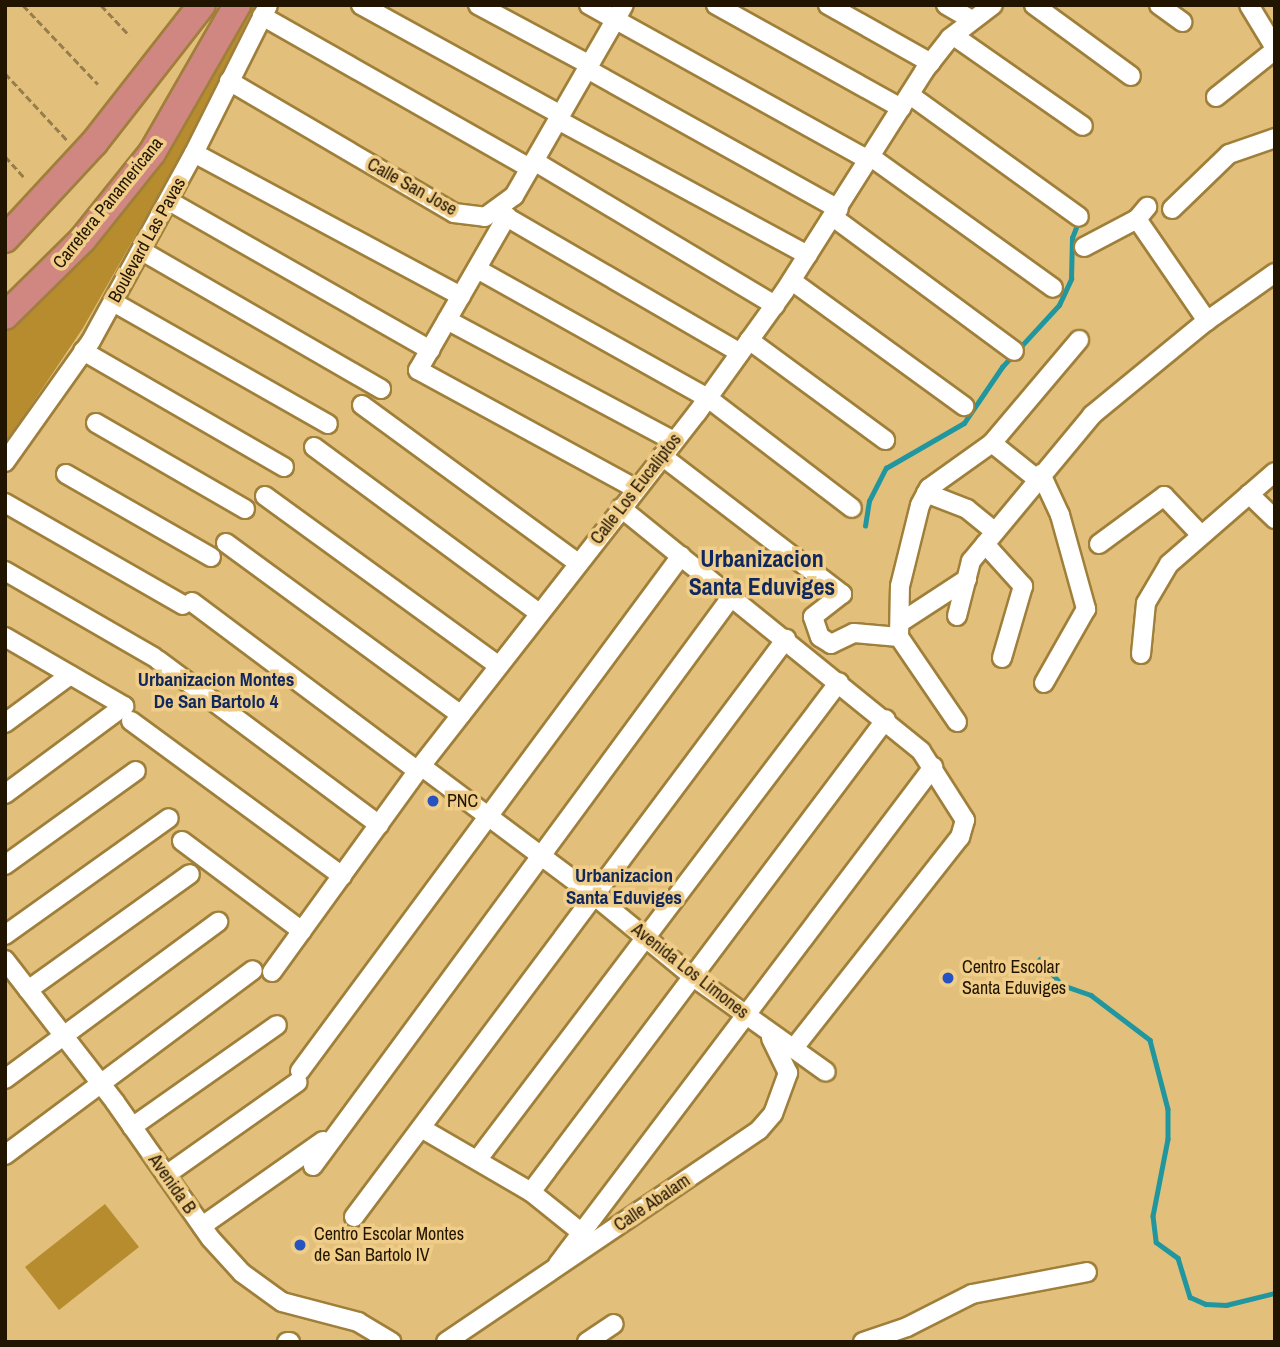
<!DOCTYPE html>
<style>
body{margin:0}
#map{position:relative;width:1280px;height:1347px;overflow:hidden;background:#e2c07b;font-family:"Archivo Narrow",sans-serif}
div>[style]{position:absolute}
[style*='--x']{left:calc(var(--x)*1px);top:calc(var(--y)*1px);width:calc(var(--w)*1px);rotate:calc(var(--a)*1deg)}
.green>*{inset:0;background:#b68c2e}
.stream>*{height:4.5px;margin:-2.25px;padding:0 2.25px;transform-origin:2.25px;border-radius:2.25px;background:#21969f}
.path>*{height:2.5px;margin-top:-1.25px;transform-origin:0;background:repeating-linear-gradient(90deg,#977d4b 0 7px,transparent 0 10.5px)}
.roads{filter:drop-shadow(2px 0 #9f7f3a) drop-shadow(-2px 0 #9f7f3a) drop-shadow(0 2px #9f7f3a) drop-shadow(0 -2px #9f7f3a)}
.minor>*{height:18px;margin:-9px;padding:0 9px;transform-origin:9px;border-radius:9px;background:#fff}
.highway>*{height:26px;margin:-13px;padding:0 13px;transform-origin:13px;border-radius:13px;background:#d08681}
.dots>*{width:19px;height:19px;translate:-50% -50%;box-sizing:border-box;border:4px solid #f0cd88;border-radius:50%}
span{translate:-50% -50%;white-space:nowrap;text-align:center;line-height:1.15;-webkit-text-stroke:7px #f0cd88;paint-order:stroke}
.street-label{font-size:18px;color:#221500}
.poi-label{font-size:18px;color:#221500}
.left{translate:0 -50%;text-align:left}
.neighbourhood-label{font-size:19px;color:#10285d;font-weight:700}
.district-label{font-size:24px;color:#10285d;font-weight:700}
.frame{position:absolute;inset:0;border:7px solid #221500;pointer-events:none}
</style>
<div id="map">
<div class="green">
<div style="clip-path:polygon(236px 5px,255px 5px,185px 148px,83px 328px,5px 444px,5px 316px,83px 239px)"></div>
<div style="clip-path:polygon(105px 1204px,139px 1247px,59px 1310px,25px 1267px)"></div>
</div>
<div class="stream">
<div style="--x:865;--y:526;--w:25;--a:-81"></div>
<div style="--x:869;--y:501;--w:37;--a:-63"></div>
<div style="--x:886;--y:468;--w:90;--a:-30"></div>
<div style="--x:964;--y:423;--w:68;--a:-55.8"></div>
<div style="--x:1002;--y:367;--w:84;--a:-47.4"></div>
<div style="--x:1059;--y:305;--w:29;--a:-65"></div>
<div style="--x:1071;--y:279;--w:41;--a:-88.6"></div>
<div style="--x:1072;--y:238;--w:17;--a:-69"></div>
<div style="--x:1040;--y:959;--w:34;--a:50"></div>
<div style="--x:1062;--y:985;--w:31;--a:19"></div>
<div style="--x:1091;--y:995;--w:74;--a:37.3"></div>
<div style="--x:1150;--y:1040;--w:71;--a:75.4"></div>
<div style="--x:1168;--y:1109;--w:30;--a:90"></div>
<div style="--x:1168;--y:1139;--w:78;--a:101"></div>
<div style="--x:1153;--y:1216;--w:26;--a:83"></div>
<div style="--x:1156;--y:1242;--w:27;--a:36"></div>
<div style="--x:1178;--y:1258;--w:41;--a:72.9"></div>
<div style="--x:1190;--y:1297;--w:17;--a:24"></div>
<div style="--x:1206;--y:1304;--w:20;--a:3"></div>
<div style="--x:1226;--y:1305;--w:50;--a:-13.8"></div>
</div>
<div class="path">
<div style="--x:23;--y:5;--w:109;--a:46.5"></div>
<div style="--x:101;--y:5;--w:42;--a:46.9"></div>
<div style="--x:5;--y:73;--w:91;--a:47.2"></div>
<div style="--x:5;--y:156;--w:28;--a:48"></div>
</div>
<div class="roads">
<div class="minor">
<div style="--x:361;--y:5;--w:228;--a:28.8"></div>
<div style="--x:478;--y:5;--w:127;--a:28.2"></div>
<div style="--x:589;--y:5;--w:320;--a:29"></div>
<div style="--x:716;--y:5;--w:212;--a:29.1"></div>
<div style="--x:828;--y:5;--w:118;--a:29.4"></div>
<div style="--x:946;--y:5;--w:30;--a:30"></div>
<div style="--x:1034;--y:5;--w:120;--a:36.2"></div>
<div style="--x:1159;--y:5;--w:29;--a:36"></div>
<div style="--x:1249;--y:5;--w:50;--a:58.8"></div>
<div style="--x:262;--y:16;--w:308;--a:29.6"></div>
<div style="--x:954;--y:36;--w:157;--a:34.9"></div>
<div style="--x:587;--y:69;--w:288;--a:29.1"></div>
<div style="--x:229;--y:81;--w:261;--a:30.4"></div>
<div style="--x:454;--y:213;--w:31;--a:7"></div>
<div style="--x:485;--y:217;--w:36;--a:-36"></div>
<div style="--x:514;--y:196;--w:220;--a:-60.1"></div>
<div style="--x:910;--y:95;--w:208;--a:35.8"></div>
<div style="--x:1216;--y:97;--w:75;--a:-38.5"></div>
<div style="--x:558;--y:120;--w:284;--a:28.4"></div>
<div style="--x:194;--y:153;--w:303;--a:28.2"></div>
<div style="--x:871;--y:157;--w:224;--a:35.7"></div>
<div style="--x:534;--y:161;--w:281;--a:30.9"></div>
<div style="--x:169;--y:201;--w:301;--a:29.7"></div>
<div style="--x:1172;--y:209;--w:79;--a:-44"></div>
<div style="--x:1229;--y:154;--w:49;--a:-19.2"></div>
<div style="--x:498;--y:212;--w:280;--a:30.2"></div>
<div style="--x:507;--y:216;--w:178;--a:120"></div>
<div style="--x:418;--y:370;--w:248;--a:28.6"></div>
<div style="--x:833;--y:217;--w:225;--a:36.5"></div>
<div style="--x:1137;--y:219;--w:124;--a:55.5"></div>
<div style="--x:1084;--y:247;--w:60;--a:-27.8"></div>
<div style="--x:1137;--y:219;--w:16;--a:-50"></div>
<div style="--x:142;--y:251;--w:276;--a:30"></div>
<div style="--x:477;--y:269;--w:265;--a:29.2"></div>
<div style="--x:708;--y:398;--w:181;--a:37.4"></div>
<div style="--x:792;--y:281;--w:213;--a:36"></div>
<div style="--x:113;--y:302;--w:247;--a:29.6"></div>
<div style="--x:447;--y:320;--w:257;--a:28.1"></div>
<div style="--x:749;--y:340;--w:169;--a:36.3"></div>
<div style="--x:83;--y:351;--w:232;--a:30"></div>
<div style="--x:362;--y:405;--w:268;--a:36.2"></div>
<div style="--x:96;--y:423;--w:172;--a:30"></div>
<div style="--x:992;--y:443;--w:58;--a:38.7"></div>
<div style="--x:314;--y:447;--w:280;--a:36.4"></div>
<div style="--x:662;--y:456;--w:227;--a:37.5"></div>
<div style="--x:842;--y:594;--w:37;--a:142"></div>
<div style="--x:813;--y:617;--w:21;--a:71"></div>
<div style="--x:820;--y:637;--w:13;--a:32"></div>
<div style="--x:831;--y:644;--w:25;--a:-26"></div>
<div style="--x:854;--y:633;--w:45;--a:5.1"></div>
<div style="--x:5;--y:462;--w:148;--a:-54.6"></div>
<div style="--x:91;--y:341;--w:214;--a:-61.3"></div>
<div style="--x:194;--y:153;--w:165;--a:-63.4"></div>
<div style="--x:66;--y:474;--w:167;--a:29.8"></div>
<div style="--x:1041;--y:474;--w:45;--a:65.1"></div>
<div style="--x:1060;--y:515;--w:98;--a:74.5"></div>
<div style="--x:1086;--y:609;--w:85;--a:119.6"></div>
<div style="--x:926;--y:493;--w:44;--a:21.3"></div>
<div style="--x:967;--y:509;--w:36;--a:39"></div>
<div style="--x:1249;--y:494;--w:36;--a:44"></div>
<div style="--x:265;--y:496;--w:289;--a:36"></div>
<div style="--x:5;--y:503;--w:205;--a:29.8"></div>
<div style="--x:621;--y:508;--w:386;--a:39"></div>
<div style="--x:921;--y:751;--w:82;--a:57.5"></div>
<div style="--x:965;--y:820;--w:18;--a:106"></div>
<div style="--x:960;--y:837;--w:270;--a:128.2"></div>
<div style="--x:226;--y:543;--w:291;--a:36.2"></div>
<div style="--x:985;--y:544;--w:57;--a:47.9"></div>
<div style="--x:1023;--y:586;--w:75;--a:106.3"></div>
<div style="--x:1099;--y:544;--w:81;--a:-36.4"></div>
<div style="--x:1164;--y:496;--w:52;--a:46.5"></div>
<div style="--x:5;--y:571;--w:172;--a:30"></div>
<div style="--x:192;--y:602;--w:282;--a:36.8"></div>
<div style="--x:957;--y:616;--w:57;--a:-75.7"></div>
<div style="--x:971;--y:561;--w:190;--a:-50.3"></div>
<div style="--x:1092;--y:415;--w:145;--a:-39.4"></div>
<div style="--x:1204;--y:323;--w:87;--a:-35.2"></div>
<div style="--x:901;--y:622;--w:79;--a:-33.1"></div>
<div style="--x:5;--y:637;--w:138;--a:30.1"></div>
<div style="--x:124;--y:706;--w:148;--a:143.5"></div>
<div style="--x:1141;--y:654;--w:51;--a:-84.4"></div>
<div style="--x:1146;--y:603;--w:45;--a:-59.5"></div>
<div style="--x:1169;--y:564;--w:140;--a:-41"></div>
<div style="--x:158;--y:660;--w:276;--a:36.7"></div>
<div style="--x:131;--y:721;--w:262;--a:36.3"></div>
<div style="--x:957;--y:722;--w:103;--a:-124.3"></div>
<div style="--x:899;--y:637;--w:51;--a:-88.9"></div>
<div style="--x:900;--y:586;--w:83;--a:-76.1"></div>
<div style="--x:920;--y:505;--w:19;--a:-62"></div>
<div style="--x:929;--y:488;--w:77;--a:-35.5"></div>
<div style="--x:992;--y:443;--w:135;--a:-49.8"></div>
<div style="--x:5;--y:723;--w:81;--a:-36.4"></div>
<div style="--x:421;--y:766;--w:219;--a:36.8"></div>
<div style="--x:596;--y:897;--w:126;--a:39.5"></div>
<div style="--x:693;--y:977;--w:163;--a:35.5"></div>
<div style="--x:182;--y:841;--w:150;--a:36.9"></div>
<div style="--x:5;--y:865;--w:161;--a:-35.7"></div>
<div style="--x:5;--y:935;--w:201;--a:-35.5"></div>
<div style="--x:5;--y:960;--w:180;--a:52.2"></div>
<div style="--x:115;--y:1102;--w:167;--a:55"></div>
<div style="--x:211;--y:1239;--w:46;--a:47.6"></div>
<div style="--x:242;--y:1273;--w:49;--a:35.9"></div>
<div style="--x:282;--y:1302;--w:79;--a:14.7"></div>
<div style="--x:358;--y:1322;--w:39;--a:31"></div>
<div style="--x:272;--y:972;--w:254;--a:-54.1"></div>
<div style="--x:421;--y:766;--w:448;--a:-52"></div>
<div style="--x:697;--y:413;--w:149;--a:-54.3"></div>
<div style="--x:784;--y:292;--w:262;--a:-57.6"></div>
<div style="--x:924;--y:71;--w:42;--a:-51.8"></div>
<div style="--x:950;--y:38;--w:54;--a:-37.5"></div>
<div style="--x:28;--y:990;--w:199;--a:-35.6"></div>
<div style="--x:300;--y:1071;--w:641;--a:-53.51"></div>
<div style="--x:5;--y:1079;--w:265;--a:-36.4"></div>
<div style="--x:132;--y:1127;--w:177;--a:-35.1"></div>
<div style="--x:421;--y:1128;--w:127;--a:30.2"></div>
<div style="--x:531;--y:1192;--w:65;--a:38.8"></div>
<div style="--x:5;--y:1155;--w:309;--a:-36.7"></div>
<div style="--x:478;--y:1159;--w:598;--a:-52.88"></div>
<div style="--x:313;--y:1166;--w:707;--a:-53.68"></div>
<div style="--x:166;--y:1175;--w:161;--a:-35.2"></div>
<div style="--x:531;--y:1192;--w:591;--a:-53.11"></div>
<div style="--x:354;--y:1217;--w:722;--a:-53.23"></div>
<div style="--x:202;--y:1226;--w:148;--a:-35.1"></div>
<div style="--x:558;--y:1264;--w:623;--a:-52.96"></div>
<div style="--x:287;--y:1342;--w:3;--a:0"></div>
<div style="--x:446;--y:1342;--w:378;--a:-34.1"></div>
<div style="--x:759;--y:1130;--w:21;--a:-49"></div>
<div style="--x:773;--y:1114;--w:44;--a:-69.9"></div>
<div style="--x:788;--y:1073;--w:39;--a:-116"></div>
<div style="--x:587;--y:1342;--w:32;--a:-34"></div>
<div style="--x:863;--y:1342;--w:46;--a:-18.8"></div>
<div style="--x:907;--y:1327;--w:73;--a:-26.9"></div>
<div style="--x:972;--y:1294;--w:117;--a:-10.8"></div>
</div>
<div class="highway">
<div style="--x:5;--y:239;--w:131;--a:-47.2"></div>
<div style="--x:94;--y:143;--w:175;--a:-52"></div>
<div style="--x:5;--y:316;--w:110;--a:-44.6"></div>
<div style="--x:83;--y:239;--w:110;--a:-51.3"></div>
<div style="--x:152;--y:153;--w:171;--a:-60.1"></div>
</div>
</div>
<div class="dots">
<div style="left:433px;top:801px;background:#2554c2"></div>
<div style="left:948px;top:978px;background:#2554c2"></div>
<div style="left:300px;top:1245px;background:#2554c2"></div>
</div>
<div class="street-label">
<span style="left:412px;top:187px;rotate:29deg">Calle San Jose</span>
<span style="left:108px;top:203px;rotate:-51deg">Carretera Panamericana</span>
<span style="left:147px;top:240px;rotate:-61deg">Boulevard Las Pavas</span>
<span style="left:636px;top:489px;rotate:-52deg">Calle Los Eucaliptos</span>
<span style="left:690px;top:971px;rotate:38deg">Avenida Los Limones</span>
<span style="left:172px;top:1184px;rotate:55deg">Avenida B</span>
<span style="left:652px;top:1203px;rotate:-34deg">Calle Abalam</span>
</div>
<div class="poi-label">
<span class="left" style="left:447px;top:801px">PNC</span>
<span class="left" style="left:962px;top:978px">Centro Escolar<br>Santa Eduviges</span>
<span class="left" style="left:314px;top:1245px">Centro Escolar Montes<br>de San Bartolo IV</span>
</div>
<div class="neighbourhood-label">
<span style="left:216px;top:691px">Urbanizacion Montes<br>De San Bartolo 4</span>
<span style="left:624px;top:887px">Urbanizacion<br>Santa Eduviges</span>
</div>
<div class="district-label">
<span style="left:762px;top:573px">Urbanizacion<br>Santa Eduviges</span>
</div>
<div class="frame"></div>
</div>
